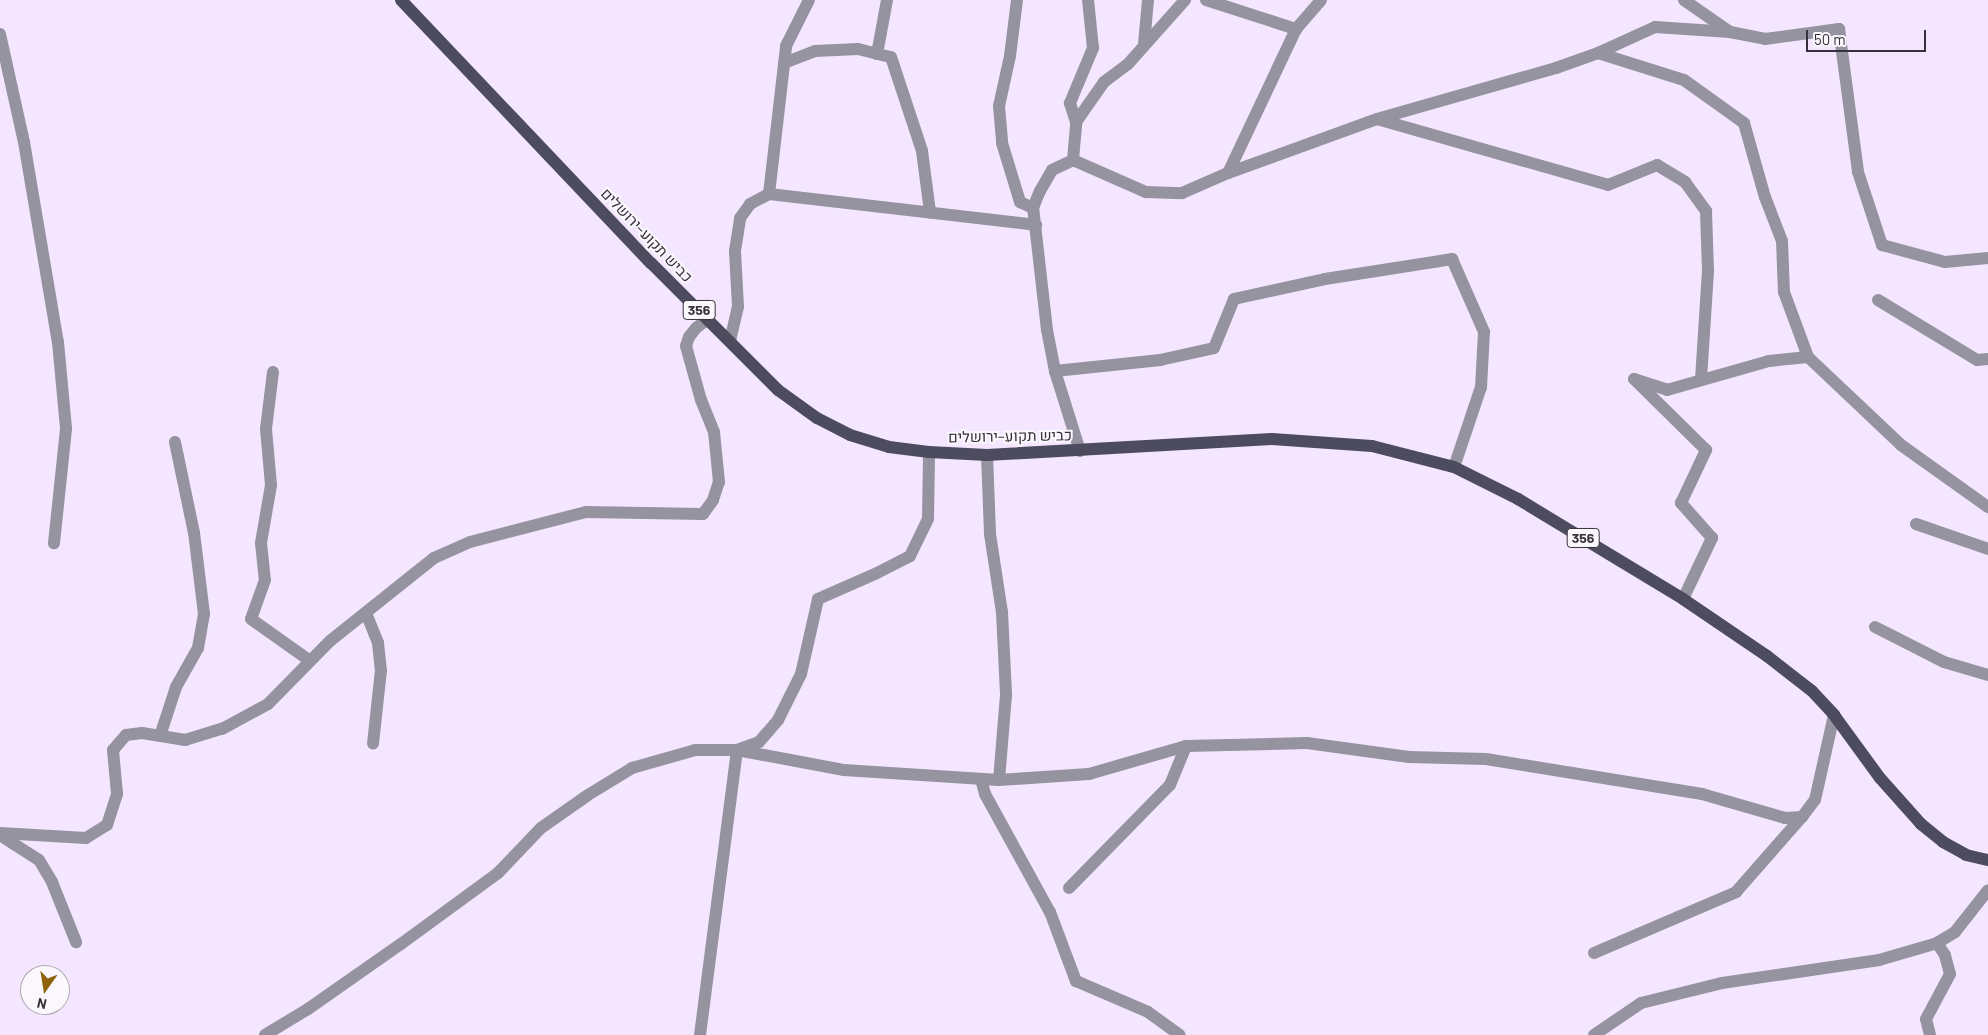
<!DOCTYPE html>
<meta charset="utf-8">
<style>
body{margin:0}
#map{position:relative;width:1988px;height:1035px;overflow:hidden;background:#f5e6ff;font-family:Barlow,Heebo,sans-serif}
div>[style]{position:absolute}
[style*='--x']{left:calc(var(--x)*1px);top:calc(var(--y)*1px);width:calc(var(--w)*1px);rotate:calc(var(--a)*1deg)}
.minor>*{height:12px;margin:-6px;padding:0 6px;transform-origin:6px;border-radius:6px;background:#94939f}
.major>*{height:12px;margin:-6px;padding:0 6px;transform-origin:6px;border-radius:6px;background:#4d4c5f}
span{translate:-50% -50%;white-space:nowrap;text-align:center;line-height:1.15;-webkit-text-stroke:4px #fbf8fd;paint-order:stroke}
.shield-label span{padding:1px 4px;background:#fbf8fd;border:1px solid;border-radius:4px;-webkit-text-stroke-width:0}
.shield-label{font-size:14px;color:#37313b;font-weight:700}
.street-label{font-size:15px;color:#37313b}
.north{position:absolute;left:20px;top:965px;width:50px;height:50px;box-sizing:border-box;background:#fbf8fd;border:1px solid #ada8af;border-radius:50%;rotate:193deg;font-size:14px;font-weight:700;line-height:20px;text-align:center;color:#37313b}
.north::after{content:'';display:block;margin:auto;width:18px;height:22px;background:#8f630c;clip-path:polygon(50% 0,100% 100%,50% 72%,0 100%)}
.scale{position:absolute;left:1806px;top:30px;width:120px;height:22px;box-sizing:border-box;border:2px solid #37313b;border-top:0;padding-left:6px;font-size:15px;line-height:18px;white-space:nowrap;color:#37313b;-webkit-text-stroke:4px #fbf8fd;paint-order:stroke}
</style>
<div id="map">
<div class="minor">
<div style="--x:1017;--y:0;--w:56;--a:97.1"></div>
<div style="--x:1010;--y:56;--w:51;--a:102.4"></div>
<div style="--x:999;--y:106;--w:37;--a:85"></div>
<div style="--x:1002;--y:143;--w:62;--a:73"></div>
<div style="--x:1020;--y:202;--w:14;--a:25"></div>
<div style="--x:1206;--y:0;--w:95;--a:17.9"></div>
<div style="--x:1684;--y:0;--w:56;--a:34.8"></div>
<div style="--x:1730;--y:32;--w:36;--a:11"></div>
<div style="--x:1765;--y:39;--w:75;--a:-7.7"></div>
<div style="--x:1839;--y:29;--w:144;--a:82.4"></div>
<div style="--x:1858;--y:172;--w:77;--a:71.8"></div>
<div style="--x:1882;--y:245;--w:65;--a:15.1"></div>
<div style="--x:1945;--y:262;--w:43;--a:-5.3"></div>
<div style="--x:0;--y:34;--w:111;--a:77.5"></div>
<div style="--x:24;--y:142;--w:203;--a:80.4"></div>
<div style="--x:58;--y:342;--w:87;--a:84.7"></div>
<div style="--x:66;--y:429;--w:115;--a:96"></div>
<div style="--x:1144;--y:44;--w:44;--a:-84.8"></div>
<div style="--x:1598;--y:53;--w:90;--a:17.4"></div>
<div style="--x:1684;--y:80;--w:74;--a:35.6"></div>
<div style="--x:1744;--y:123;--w:77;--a:74.2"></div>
<div style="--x:1765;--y:197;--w:47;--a:68.9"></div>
<div style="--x:1782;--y:241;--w:51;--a:87.8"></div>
<div style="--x:1784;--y:292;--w:69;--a:69.7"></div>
<div style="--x:877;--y:54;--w:55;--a:-79.5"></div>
<div style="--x:784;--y:63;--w:33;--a:-21"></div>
<div style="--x:815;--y:51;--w:43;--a:-2.7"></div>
<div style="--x:858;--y:49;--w:34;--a:14"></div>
<div style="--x:891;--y:57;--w:99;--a:71.7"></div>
<div style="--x:922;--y:151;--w:62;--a:82.5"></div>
<div style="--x:1377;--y:119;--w:240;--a:15.9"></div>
<div style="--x:1608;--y:185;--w:53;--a:-22.2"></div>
<div style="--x:1657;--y:165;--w:33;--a:31"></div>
<div style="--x:1685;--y:182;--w:36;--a:54"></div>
<div style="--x:1706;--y:211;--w:60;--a:88.1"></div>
<div style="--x:1708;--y:271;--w:109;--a:93.7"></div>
<div style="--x:1076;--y:122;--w:20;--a:-108"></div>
<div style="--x:1070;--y:103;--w:60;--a:-67.3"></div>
<div style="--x:1093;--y:48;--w:48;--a:-95.9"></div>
<div style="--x:1073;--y:160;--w:38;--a:-85"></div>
<div style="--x:1076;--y:122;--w:49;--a:-55"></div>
<div style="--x:1104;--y:82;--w:30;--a:-37"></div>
<div style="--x:1128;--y:64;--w:86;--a:-48.3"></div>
<div style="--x:1228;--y:173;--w:158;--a:-19.9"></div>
<div style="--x:1377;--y:119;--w:186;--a:-15.9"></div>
<div style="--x:1556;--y:68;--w:45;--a:-19.7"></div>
<div style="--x:1598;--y:53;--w:63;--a:-24.5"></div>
<div style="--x:1655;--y:27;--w:75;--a:3.8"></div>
<div style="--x:769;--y:194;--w:269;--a:6.6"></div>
<div style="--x:1878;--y:300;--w:116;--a:31.2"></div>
<div style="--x:1977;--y:360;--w:11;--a:-5"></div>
<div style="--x:730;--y:341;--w:35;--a:-77"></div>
<div style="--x:738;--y:307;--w:56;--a:-93.1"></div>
<div style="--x:735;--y:251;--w:33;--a:-81"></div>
<div style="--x:740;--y:218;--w:17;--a:-54"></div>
<div style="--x:750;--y:204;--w:21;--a:-28"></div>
<div style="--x:769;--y:194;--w:149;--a:-83.4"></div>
<div style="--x:786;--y:46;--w:51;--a:-63.4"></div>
<div style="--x:1055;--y:371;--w:106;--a:-6"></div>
<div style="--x:1160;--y:360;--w:55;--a:-12.5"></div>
<div style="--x:1214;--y:348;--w:53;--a:-67.8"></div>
<div style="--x:1234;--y:299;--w:93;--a:-12.4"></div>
<div style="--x:1325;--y:279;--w:129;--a:-8.9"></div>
<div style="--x:1452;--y:259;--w:80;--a:66.3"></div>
<div style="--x:1484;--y:332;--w:55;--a:93.1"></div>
<div style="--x:1481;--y:387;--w:84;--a:108.6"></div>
<div style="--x:273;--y:372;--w:57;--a:97"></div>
<div style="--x:266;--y:429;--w:56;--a:84.9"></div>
<div style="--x:271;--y:485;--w:59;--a:99.8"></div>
<div style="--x:261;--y:543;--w:37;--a:84"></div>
<div style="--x:265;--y:580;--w:41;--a:109.7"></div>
<div style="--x:251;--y:619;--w:72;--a:35.4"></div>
<div style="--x:1080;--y:451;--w:84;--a:-107.4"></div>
<div style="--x:1055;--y:371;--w:42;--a:-101"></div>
<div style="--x:1047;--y:330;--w:123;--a:-96.5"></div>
<div style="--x:1033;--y:208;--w:18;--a:-68"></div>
<div style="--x:1040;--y:191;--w:24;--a:-60"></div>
<div style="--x:1052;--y:170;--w:23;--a:-25"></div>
<div style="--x:1073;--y:160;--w:80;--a:23.7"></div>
<div style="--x:1146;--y:192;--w:36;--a:2"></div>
<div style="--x:1182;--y:193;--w:50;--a:-23.5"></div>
<div style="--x:1228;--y:173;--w:159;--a:-64.7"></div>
<div style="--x:1296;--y:29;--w:38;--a:-49"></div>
<div style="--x:987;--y:455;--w:79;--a:87.8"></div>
<div style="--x:990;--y:534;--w:79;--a:81.3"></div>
<div style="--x:1002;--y:612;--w:83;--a:87.2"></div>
<div style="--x:1006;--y:695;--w:85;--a:94.7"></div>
<div style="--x:1916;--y:524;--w:76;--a:19.1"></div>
<div style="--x:1683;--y:599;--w:68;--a:-64.6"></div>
<div style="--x:1712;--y:538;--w:47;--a:-131.5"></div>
<div style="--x:1681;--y:503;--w:59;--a:-64.7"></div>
<div style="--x:1706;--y:450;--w:101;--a:-135.4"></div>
<div style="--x:1634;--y:379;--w:35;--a:18"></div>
<div style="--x:1667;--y:390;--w:106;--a:-15.9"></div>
<div style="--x:1769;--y:361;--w:39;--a:-6"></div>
<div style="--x:1808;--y:357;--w:128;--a:43.4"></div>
<div style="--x:1901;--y:445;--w:107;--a:35.5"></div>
<div style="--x:366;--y:613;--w:32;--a:68"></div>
<div style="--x:378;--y:643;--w:27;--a:84"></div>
<div style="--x:381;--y:670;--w:74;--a:96.2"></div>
<div style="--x:1875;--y:627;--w:77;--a:26.9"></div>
<div style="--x:1944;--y:662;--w:46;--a:16.5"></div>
<div style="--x:160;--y:736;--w:52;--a:-71.9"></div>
<div style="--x:176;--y:687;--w:45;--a:-60.6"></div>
<div style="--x:198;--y:648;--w:35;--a:-80"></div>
<div style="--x:204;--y:614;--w:82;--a:-97"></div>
<div style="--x:194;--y:533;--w:93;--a:-101.8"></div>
<div style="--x:981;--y:779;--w:16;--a:75"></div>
<div style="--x:985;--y:794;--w:135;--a:61.2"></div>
<div style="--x:1050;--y:912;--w:74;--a:69.4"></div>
<div style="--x:1076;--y:981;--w:78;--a:23.3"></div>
<div style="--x:1148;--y:1012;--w:39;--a:36"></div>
<div style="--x:0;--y:833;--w:86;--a:3.3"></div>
<div style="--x:86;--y:838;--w:25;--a:-32"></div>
<div style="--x:107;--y:825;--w:33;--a:-72"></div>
<div style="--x:117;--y:794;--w:44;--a:-95.2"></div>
<div style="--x:113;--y:750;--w:20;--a:-49"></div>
<div style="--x:126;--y:735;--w:16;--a:-7"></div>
<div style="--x:142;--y:733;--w:44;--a:9.2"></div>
<div style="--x:185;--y:740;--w:39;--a:-17"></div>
<div style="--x:222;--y:729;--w:52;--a:-28.5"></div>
<div style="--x:268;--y:704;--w:88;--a:-45.5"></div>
<div style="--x:330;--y:641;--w:133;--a:-38.6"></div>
<div style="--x:434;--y:558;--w:39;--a:-24"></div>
<div style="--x:470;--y:542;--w:120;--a:-14.5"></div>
<div style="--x:586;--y:512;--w:117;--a:1"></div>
<div style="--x:703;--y:514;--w:17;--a:-54"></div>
<div style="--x:713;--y:500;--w:19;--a:-72"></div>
<div style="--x:719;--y:482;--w:50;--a:-95.7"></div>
<div style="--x:714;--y:432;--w:35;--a:-112"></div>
<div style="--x:701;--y:400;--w:56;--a:-105.5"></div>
<div style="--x:686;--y:346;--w:9;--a:-72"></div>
<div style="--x:689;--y:337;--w:11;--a:-52"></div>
<div style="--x:696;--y:328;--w:15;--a:-37"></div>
<div style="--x:0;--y:835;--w:46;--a:32.7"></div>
<div style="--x:39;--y:860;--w:26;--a:59"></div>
<div style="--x:52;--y:882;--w:65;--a:68.2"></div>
<div style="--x:1069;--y:888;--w:144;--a:-45.6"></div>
<div style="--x:1170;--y:785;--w:42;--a:-67.7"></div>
<div style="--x:1594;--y:953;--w:155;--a:-23.2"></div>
<div style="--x:1736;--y:892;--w:100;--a:-48.7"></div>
<div style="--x:265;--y:1035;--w:50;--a:-31.2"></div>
<div style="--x:308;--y:1009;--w:113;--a:-35"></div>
<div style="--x:401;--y:944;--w:120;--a:-36.2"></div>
<div style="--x:498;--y:873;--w:62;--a:-46.3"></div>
<div style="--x:541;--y:828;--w:57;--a:-35.1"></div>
<div style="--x:588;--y:795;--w:52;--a:-31.5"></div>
<div style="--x:632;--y:768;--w:66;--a:-15.9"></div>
<div style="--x:695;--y:750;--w:42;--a:0"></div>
<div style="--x:737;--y:750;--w:23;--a:-20"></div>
<div style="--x:759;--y:742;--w:29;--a:-49"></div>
<div style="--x:778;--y:720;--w:51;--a:-63.4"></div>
<div style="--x:801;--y:674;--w:77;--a:-77.2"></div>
<div style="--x:818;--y:599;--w:64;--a:-23.8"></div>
<div style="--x:877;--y:573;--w:37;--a:-27"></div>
<div style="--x:910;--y:556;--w:41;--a:-64.1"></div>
<div style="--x:928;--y:519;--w:67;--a:-89.1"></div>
<div style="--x:700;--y:1035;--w:287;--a:-82.6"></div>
<div style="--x:737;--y:750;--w:109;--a:10.6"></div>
<div style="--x:844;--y:770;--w:155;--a:3.7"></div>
<div style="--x:999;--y:780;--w:90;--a:-3.8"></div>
<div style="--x:1089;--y:774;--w:101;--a:-16.1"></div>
<div style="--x:1186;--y:746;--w:121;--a:-1.4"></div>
<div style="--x:1307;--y:743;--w:103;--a:7.8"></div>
<div style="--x:1409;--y:757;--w:77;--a:1.5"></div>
<div style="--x:1486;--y:759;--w:219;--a:9.2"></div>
<div style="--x:1702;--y:794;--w:86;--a:16.1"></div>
<div style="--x:1785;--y:818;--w:17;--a:-3"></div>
<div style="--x:1802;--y:817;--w:21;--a:-53"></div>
<div style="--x:1815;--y:800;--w:87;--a:-77.4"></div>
<div style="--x:1594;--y:1035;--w:57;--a:-34.2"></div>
<div style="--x:1641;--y:1003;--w:83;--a:-13.9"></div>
<div style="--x:1722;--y:983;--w:159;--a:-8.3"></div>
<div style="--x:1879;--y:960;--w:60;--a:-16.3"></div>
<div style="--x:1937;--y:943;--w:21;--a:-31"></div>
<div style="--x:1955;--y:932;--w:53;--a:-51.8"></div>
<div style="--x:1930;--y:1035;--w:16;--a:-104"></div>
<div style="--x:1926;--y:1019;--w:51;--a:-61.9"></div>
<div style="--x:1950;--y:974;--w:20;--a:-105"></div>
<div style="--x:1945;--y:955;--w:14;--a:-124"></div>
</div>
<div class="major">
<div style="--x:401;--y:0;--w:363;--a:46.5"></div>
<div style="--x:651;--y:263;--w:180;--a:45"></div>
<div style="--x:778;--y:390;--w:48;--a:35.7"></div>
<div style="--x:817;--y:418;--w:37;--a:27"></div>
<div style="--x:850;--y:435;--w:41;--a:17.1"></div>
<div style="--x:889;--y:447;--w:40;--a:7.1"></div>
<div style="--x:929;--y:452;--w:58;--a:3"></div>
<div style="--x:987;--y:455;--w:285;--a:-3.2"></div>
<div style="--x:1272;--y:439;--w:100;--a:4"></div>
<div style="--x:1372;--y:446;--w:85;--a:14.4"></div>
<div style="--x:1454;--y:467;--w:72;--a:26.6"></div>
<div style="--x:1518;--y:499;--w:193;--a:31.2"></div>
<div style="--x:1683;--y:599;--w:102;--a:34.2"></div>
<div style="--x:1767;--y:656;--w:57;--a:37.9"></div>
<div style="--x:1812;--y:691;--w:33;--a:47"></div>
<div style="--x:1834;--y:715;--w:78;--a:53.9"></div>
<div style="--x:1880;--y:778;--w:62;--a:48.3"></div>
<div style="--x:1921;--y:824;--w:28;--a:39"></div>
<div style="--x:1943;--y:842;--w:26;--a:29"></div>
<div style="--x:1966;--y:855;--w:23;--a:13"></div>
</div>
<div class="shield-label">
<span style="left:699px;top:310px">356</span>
<span style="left:1583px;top:538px">356</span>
</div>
<div class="street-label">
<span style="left:647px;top:235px;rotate:46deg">כביש תקוע–ירושלים</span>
<span style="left:1010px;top:436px;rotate:-1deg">כביש תקוע–ירושלים</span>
</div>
<div class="north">N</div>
<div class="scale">50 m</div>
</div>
